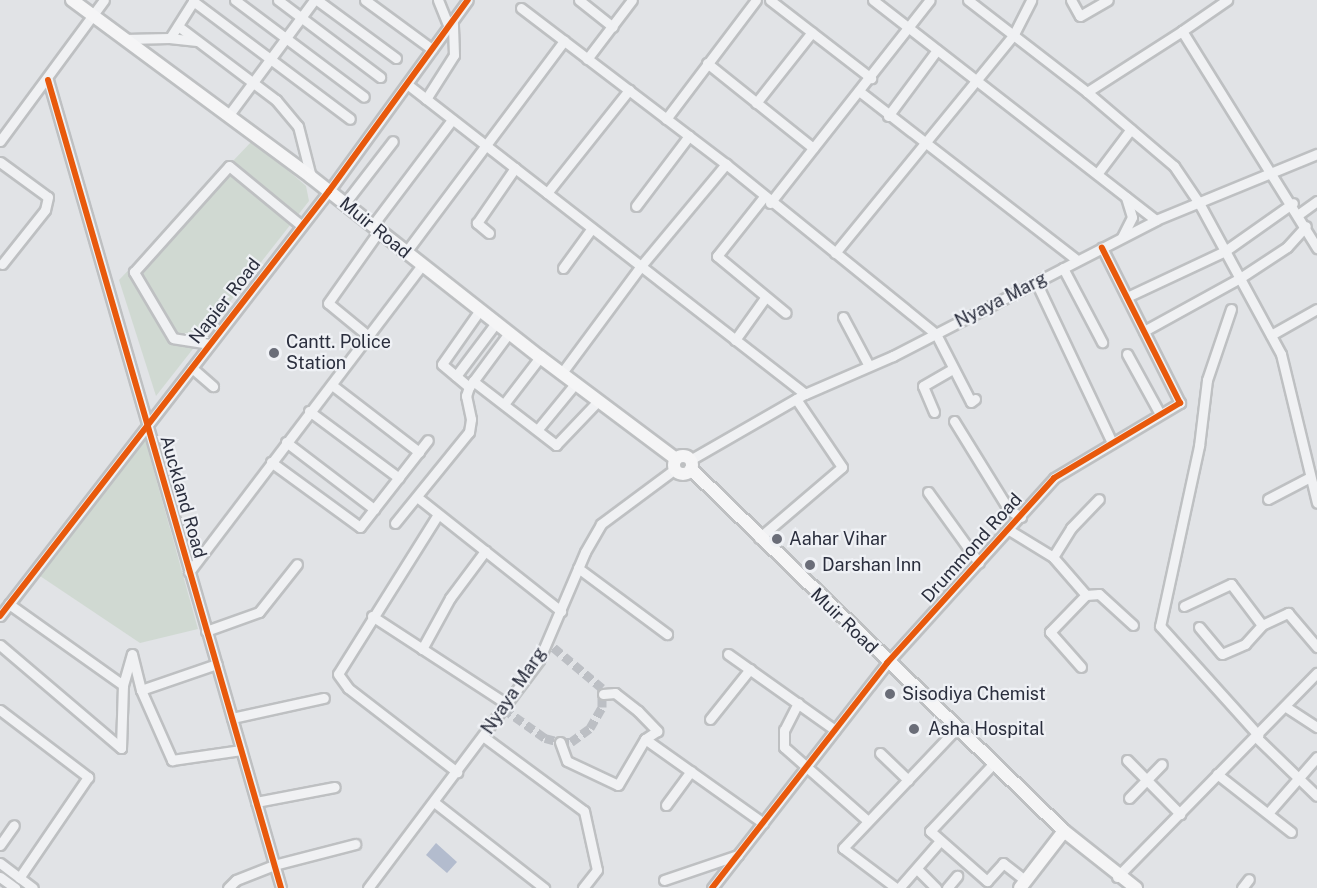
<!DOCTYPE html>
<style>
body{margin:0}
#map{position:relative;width:1317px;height:888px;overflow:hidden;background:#e1e3e6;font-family:"Public Sans",sans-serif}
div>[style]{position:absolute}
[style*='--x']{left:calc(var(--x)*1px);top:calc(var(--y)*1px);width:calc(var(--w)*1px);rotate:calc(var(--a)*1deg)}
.green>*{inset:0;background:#d0d9d2}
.water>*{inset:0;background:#b3bcce}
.minor-tunnel>*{height:9px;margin-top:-4.5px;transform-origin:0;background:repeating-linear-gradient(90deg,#bcbfc4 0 9px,transparent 0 13.5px)}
.roads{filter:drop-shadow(2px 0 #bec0c2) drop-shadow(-2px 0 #bec0c2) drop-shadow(0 2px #bec0c2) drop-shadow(0 -2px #bec0c2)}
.minor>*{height:9px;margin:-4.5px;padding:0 4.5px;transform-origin:4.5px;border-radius:4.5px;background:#f0f1f3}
.major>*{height:12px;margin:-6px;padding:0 6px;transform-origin:6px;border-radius:6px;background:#f5f5f6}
.major>.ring{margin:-6px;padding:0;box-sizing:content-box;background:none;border:12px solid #f5f5f6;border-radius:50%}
.cycleway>*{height:6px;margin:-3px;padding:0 3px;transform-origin:3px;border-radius:3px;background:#e8590c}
.dots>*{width:16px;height:16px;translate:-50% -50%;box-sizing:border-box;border:3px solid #eff1f5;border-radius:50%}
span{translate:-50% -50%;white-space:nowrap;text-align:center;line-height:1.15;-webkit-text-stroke:4.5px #eff1f5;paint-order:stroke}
.street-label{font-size:18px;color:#2a2e3d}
.poi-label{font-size:18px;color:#2a2e3d}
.left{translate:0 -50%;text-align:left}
</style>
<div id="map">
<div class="green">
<div style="clip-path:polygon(253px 140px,306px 186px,309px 201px,156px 396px,119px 280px)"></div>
<div style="clip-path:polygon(145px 439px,198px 629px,140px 643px,40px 576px)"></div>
</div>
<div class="water">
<div style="clip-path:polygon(436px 843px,457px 862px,447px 873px,426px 855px)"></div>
</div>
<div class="minor-tunnel">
<div style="--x:504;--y:709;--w:50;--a:35.3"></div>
<div style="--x:545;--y:738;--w:16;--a:15"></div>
<div style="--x:560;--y:742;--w:11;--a:0"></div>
<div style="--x:571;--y:742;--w:24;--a:-36"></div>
<div style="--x:590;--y:728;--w:24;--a:-60"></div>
<div style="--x:602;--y:707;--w:19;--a:-90"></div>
<div style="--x:602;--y:688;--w:72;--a:-140.1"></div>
</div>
<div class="roads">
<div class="minor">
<div style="--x:235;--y:0;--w:161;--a:36.9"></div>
<div style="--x:278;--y:0;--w:128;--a:37"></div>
<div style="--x:317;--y:0;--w:98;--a:36.3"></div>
<div style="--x:365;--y:0;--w:83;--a:36.2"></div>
<div style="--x:438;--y:0;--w:29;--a:68"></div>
<div style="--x:579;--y:0;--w:43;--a:38.5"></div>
<div style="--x:770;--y:0;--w:128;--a:37.7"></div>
<div style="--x:873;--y:0;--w:358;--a:37.9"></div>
<div style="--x:968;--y:0;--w:150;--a:37.7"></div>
<div style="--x:1087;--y:92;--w:114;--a:40.4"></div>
<div style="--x:1174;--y:166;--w:45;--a:56"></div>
<div style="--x:1199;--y:203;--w:172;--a:61.5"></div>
<div style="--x:1281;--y:354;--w:153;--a:76.4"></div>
<div style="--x:1071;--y:0;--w:18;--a:61"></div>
<div style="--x:1080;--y:16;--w:32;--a:-30"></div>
<div style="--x:193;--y:1;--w:196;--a:36.9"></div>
<div style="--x:521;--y:8;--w:258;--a:37.3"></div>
<div style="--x:726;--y:164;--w:270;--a:39"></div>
<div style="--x:936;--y:334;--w:76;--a:62.8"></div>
<div style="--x:971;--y:402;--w:5;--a:-37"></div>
<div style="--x:178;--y:26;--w:123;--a:37.1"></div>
<div style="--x:276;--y:100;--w:34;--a:50"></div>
<div style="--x:298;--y:126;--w:53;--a:75.7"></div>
<div style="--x:1182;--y:31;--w:55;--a:-34.6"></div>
<div style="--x:169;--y:38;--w:28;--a:6"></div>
<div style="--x:124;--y:39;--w:46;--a:-1.2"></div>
<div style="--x:170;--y:38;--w:45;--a:-57.7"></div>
<div style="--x:587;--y:59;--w:74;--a:-52.7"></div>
<div style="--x:707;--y:63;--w:136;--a:38.7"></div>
<div style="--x:48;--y:80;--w:841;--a:73.91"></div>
<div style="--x:407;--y:84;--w:504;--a:37.91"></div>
<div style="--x:859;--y:91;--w:276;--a:37.8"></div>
<div style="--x:1087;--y:92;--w:113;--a:-32.7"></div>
<div style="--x:1182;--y:31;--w:256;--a:58.1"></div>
<div style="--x:426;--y:99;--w:52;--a:-57.5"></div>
<div style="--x:454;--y:55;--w:35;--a:-92"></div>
<div style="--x:756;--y:103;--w:90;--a:-51.7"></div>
<div style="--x:228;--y:116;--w:144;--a:-53.4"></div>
<div style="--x:888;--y:116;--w:82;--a:-53.4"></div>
<div style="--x:666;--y:119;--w:149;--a:-52.9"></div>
<div style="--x:0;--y:141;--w:175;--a:-53.6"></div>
<div style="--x:0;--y:162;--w:59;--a:36.1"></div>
<div style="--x:48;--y:197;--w:13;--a:103"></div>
<div style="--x:45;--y:210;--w:69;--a:128.5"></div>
<div style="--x:1097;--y:174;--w:56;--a:-52.9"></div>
<div style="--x:547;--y:193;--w:132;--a:-51.5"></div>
<div style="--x:763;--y:198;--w:74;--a:128.4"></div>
<div style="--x:717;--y:256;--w:89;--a:39.6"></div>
<div style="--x:345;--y:203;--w:78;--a:-52.3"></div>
<div style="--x:770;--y:203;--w:258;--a:-51.8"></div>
<div style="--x:636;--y:206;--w:88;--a:-52.9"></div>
<div style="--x:1299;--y:214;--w:22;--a:-36"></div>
<div style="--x:372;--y:226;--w:133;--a:-53"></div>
<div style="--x:489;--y:233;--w:16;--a:-140"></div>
<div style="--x:477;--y:223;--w:67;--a:-55.4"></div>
<div style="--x:1122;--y:237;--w:22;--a:-63"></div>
<div style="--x:1132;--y:217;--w:21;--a:-107"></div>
<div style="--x:406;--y:252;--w:264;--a:-53.2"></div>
<div style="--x:835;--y:253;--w:283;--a:-50.7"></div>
<div style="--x:1014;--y:34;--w:38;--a:-63"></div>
<div style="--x:563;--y:268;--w:49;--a:-54.1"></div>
<div style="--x:1063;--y:268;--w:84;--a:62.2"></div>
<div style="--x:1036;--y:282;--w:178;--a:64.7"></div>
<div style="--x:1127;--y:297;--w:108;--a:-25.1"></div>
<div style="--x:1225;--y:251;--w:83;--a:-35.2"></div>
<div style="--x:1231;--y:309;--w:75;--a:108.7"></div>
<div style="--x:1207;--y:380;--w:66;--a:96.9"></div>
<div style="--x:1199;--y:446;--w:184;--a:102.2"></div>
<div style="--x:1160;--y:626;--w:147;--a:48"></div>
<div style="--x:843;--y:317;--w:55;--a:62"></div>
<div style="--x:1144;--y:331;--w:110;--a:-28.9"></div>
<div style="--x:1240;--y:278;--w:56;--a:-33.4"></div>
<div style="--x:1287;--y:247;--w:28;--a:-48"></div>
<div style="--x:367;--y:335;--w:50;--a:-140.6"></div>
<div style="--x:328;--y:303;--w:88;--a:-54.7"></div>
<div style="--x:1271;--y:335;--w:53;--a:-29.5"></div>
<div style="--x:735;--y:340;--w:52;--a:-54.5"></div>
<div style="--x:210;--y:344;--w:37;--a:-171"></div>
<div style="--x:173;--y:338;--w:77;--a:-120.6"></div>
<div style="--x:134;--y:272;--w:142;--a:-48.1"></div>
<div style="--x:229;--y:166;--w:94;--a:39.4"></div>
<div style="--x:1127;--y:354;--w:68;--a:61.2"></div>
<div style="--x:192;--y:368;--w:28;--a:41"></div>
<div style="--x:561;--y:374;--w:134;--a:-53.5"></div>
<div style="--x:641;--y:266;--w:133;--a:-50.2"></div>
<div style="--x:456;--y:376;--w:66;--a:-53"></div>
<div style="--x:473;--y:381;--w:105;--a:37.6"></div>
<div style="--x:556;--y:445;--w:61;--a:-46.3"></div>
<div style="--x:332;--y:385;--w:110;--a:37.6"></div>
<div style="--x:469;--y:387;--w:35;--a:-140"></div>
<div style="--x:442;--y:364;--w:66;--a:-54.9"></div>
<div style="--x:504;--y:404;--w:59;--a:-52.5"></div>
<div style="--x:309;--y:411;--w:112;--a:36.7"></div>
<div style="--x:934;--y:412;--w:28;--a:-113"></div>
<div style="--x:923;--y:386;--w:34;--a:-30"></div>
<div style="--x:954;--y:421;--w:105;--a:58.3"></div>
<div style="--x:1009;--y:510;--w:14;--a:30"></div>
<div style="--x:538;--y:429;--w:58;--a:-50.6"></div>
<div style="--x:286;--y:442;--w:111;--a:37.3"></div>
<div style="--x:690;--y:460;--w:133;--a:-29.9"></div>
<div style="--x:805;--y:394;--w:96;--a:-23.4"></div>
<div style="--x:893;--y:356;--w:296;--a:-27.3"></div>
<div style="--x:1156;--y:220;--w:174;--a:-22.3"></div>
<div style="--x:271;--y:462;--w:110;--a:36.1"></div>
<div style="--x:360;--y:527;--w:110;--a:-52"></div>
<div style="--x:928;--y:492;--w:87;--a:54.3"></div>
<div style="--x:417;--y:497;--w:184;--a:38.4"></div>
<div style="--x:1268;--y:499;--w:47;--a:-27.6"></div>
<div style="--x:437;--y:516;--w:186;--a:122.1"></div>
<div style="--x:338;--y:674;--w:17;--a:54"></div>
<div style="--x:348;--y:688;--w:138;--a:37.6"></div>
<div style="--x:395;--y:523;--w:117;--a:-50.9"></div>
<div style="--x:469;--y:432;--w:13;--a:-81"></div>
<div style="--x:471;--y:419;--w:24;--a:-102"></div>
<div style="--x:466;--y:396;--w:9;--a:-72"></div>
<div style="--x:469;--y:387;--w:67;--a:-53.5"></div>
<div style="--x:1009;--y:530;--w:52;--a:31.5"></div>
<div style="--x:1053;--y:557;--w:50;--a:49"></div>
<div style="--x:1086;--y:595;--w:13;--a:-4"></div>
<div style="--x:1099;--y:594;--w:46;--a:42.4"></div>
<div style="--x:759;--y:538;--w:109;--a:-40.5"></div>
<div style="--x:842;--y:467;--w:82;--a:-124.1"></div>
<div style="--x:1053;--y:557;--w:34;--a:-58"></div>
<div style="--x:1071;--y:528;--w:40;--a:-46"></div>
<div style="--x:578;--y:568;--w:111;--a:36.6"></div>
<div style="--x:189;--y:572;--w:385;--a:-52.8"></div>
<div style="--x:9;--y:604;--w:140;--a:35.4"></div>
<div style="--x:1184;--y:606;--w:52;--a:-25.1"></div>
<div style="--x:1231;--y:584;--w:51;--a:52.9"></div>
<div style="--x:0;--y:616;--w:537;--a:-52.26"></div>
<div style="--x:329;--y:191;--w:236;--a:-54"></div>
<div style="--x:372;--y:616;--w:161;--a:33.1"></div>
<div style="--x:1199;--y:627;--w:35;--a:50"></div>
<div style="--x:1222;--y:654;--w:25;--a:-23"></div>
<div style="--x:1245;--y:644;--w:25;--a:-48"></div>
<div style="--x:1262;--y:625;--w:29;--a:-25"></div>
<div style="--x:1288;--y:613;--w:45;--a:49.5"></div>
<div style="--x:206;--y:631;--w:56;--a:-19.7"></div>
<div style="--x:259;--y:612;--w:61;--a:-51.6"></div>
<div style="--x:0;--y:645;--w:159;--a:40.4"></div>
<div style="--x:422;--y:649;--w:58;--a:-61.2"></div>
<div style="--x:450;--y:598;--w:59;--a:-53.3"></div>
<div style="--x:728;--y:654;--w:131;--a:35.4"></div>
<div style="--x:1081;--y:667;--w:47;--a:-131.5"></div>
<div style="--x:1050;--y:632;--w:52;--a:-45.8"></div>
<div style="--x:141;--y:690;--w:80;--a:-18.9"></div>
<div style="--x:603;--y:694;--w:12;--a:-5"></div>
<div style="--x:615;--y:693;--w:29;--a:38"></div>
<div style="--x:638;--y:711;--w:28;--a:46"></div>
<div style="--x:657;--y:731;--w:14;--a:146"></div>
<div style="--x:645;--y:739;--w:145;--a:35.4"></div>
<div style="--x:798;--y:703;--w:30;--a:117"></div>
<div style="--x:784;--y:730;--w:17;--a:90"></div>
<div style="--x:784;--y:747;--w:112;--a:41.4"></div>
<div style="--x:1286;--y:707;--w:37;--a:33"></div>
<div style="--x:0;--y:710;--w:111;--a:37.3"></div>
<div style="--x:88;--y:777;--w:122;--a:124.3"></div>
<div style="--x:232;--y:718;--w:94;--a:-12.3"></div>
<div style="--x:710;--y:719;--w:64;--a:-51.3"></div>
<div style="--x:484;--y:737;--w:124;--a:36.5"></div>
<div style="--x:584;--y:811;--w:60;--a:77.6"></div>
<div style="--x:597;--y:870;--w:23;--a:128"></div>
<div style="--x:1257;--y:738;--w:83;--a:44"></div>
<div style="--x:560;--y:742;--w:20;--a:70"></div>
<div style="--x:567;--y:761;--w:56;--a:25.2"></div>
<div style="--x:618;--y:785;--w:53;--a:-59.6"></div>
<div style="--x:121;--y:748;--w:63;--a:-88.2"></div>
<div style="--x:123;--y:685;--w:32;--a:-74"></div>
<div style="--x:132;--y:654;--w:37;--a:76"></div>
<div style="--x:141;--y:690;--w:77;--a:66.1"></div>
<div style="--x:172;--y:760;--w:70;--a:-8.2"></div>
<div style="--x:880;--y:753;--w:39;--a:44"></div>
<div style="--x:1127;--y:760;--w:76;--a:45.5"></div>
<div style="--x:993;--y:764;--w:92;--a:133.2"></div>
<div style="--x:930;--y:831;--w:76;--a:41.3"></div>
<div style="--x:987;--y:881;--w:24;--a:-48"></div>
<div style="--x:1003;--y:863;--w:29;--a:38"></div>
<div style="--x:1217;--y:774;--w:94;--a:38.1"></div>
<div style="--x:1129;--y:798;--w:47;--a:-45.9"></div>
<div style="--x:256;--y:802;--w:80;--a:-10.8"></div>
<div style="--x:434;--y:802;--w:140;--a:38"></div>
<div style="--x:666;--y:805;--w:42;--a:-53.7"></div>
<div style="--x:1269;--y:812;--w:73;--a:-48.9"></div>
<div style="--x:0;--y:845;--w:24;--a:-55"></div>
<div style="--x:0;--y:863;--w:41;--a:37.1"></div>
<div style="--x:917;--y:869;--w:27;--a:45"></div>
<div style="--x:0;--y:877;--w:19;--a:36"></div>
<div style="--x:1117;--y:877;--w:286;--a:-45.6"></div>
<div style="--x:664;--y:880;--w:78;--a:-18.7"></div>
<div style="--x:228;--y:888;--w:11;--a:-45"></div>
<div style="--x:236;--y:880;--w:41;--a:-21.5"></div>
<div style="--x:274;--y:865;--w:84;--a:-14.5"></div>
<div style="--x:368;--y:888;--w:285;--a:-53.1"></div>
<div style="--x:539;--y:660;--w:117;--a:-66.9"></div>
<div style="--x:585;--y:552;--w:32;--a:-60"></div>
<div style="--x:601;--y:524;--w:92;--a:-36.6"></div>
<div style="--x:712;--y:888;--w:285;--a:-52.1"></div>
<div style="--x:887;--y:663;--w:249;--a:-47.9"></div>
<div style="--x:1054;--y:478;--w:147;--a:-30.8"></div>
<div style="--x:1180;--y:403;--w:174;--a:-116.7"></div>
<div style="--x:896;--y:888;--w:66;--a:-143"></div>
<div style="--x:843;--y:848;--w:164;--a:-46.5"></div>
<div style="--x:899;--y:888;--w:62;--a:-48.9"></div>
<div style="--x:947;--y:888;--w:16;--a:-50"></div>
<div style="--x:1242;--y:888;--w:11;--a:-52"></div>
</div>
<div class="major">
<div style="--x:72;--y:0;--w:297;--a:36.5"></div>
<div style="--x:311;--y:177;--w:291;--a:38.2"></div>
<div style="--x:540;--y:357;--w:170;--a:36.9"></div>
<div class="ring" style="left:674px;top:456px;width:6px;height:6px"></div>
<div style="--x:691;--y:469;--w:520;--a:44.14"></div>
<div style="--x:1064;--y:831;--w:92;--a:38.4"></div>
<div style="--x:1020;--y:888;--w:72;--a:-52.3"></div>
</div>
</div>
<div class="cycleway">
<div style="--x:48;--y:80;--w:841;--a:73.91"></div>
<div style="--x:0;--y:616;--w:537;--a:-52.26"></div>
<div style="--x:329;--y:191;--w:236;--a:-54"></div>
<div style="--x:712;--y:888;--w:285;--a:-52.1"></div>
<div style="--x:887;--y:663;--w:249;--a:-47.9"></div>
<div style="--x:1054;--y:478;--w:147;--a:-30.8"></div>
<div style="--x:1180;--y:403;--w:174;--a:-116.7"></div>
</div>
<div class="dots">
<div style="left:274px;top:353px;background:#6a6d78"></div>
<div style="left:777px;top:539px;background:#6a6d78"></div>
<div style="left:810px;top:565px;background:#6a6d78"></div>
<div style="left:890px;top:694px;background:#6a6d78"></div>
<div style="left:914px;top:729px;background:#6a6d78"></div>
</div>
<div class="street-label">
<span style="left:375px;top:228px;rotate:39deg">Muir Road</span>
<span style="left:1001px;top:300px;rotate:-27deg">Nyaya Marg</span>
<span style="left:225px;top:301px;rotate:-52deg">Napier Road</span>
<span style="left:183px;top:497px;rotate:74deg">Auckland Road</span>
<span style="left:972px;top:548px;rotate:-48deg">Drummond Road</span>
<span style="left:844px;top:621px;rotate:44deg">Muir Road</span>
<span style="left:514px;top:691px;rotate:-56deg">Nyaya Marg</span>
</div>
<div class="poi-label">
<span class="left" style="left:286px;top:353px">Cantt. Police<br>Station</span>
<span class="left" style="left:789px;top:539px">Aahar Vihar</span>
<span class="left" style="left:822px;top:565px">Darshan Inn</span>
<span class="left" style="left:902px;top:694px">Sisodiya Chemist</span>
<span class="left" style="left:928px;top:729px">Asha Hospital</span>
</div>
</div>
